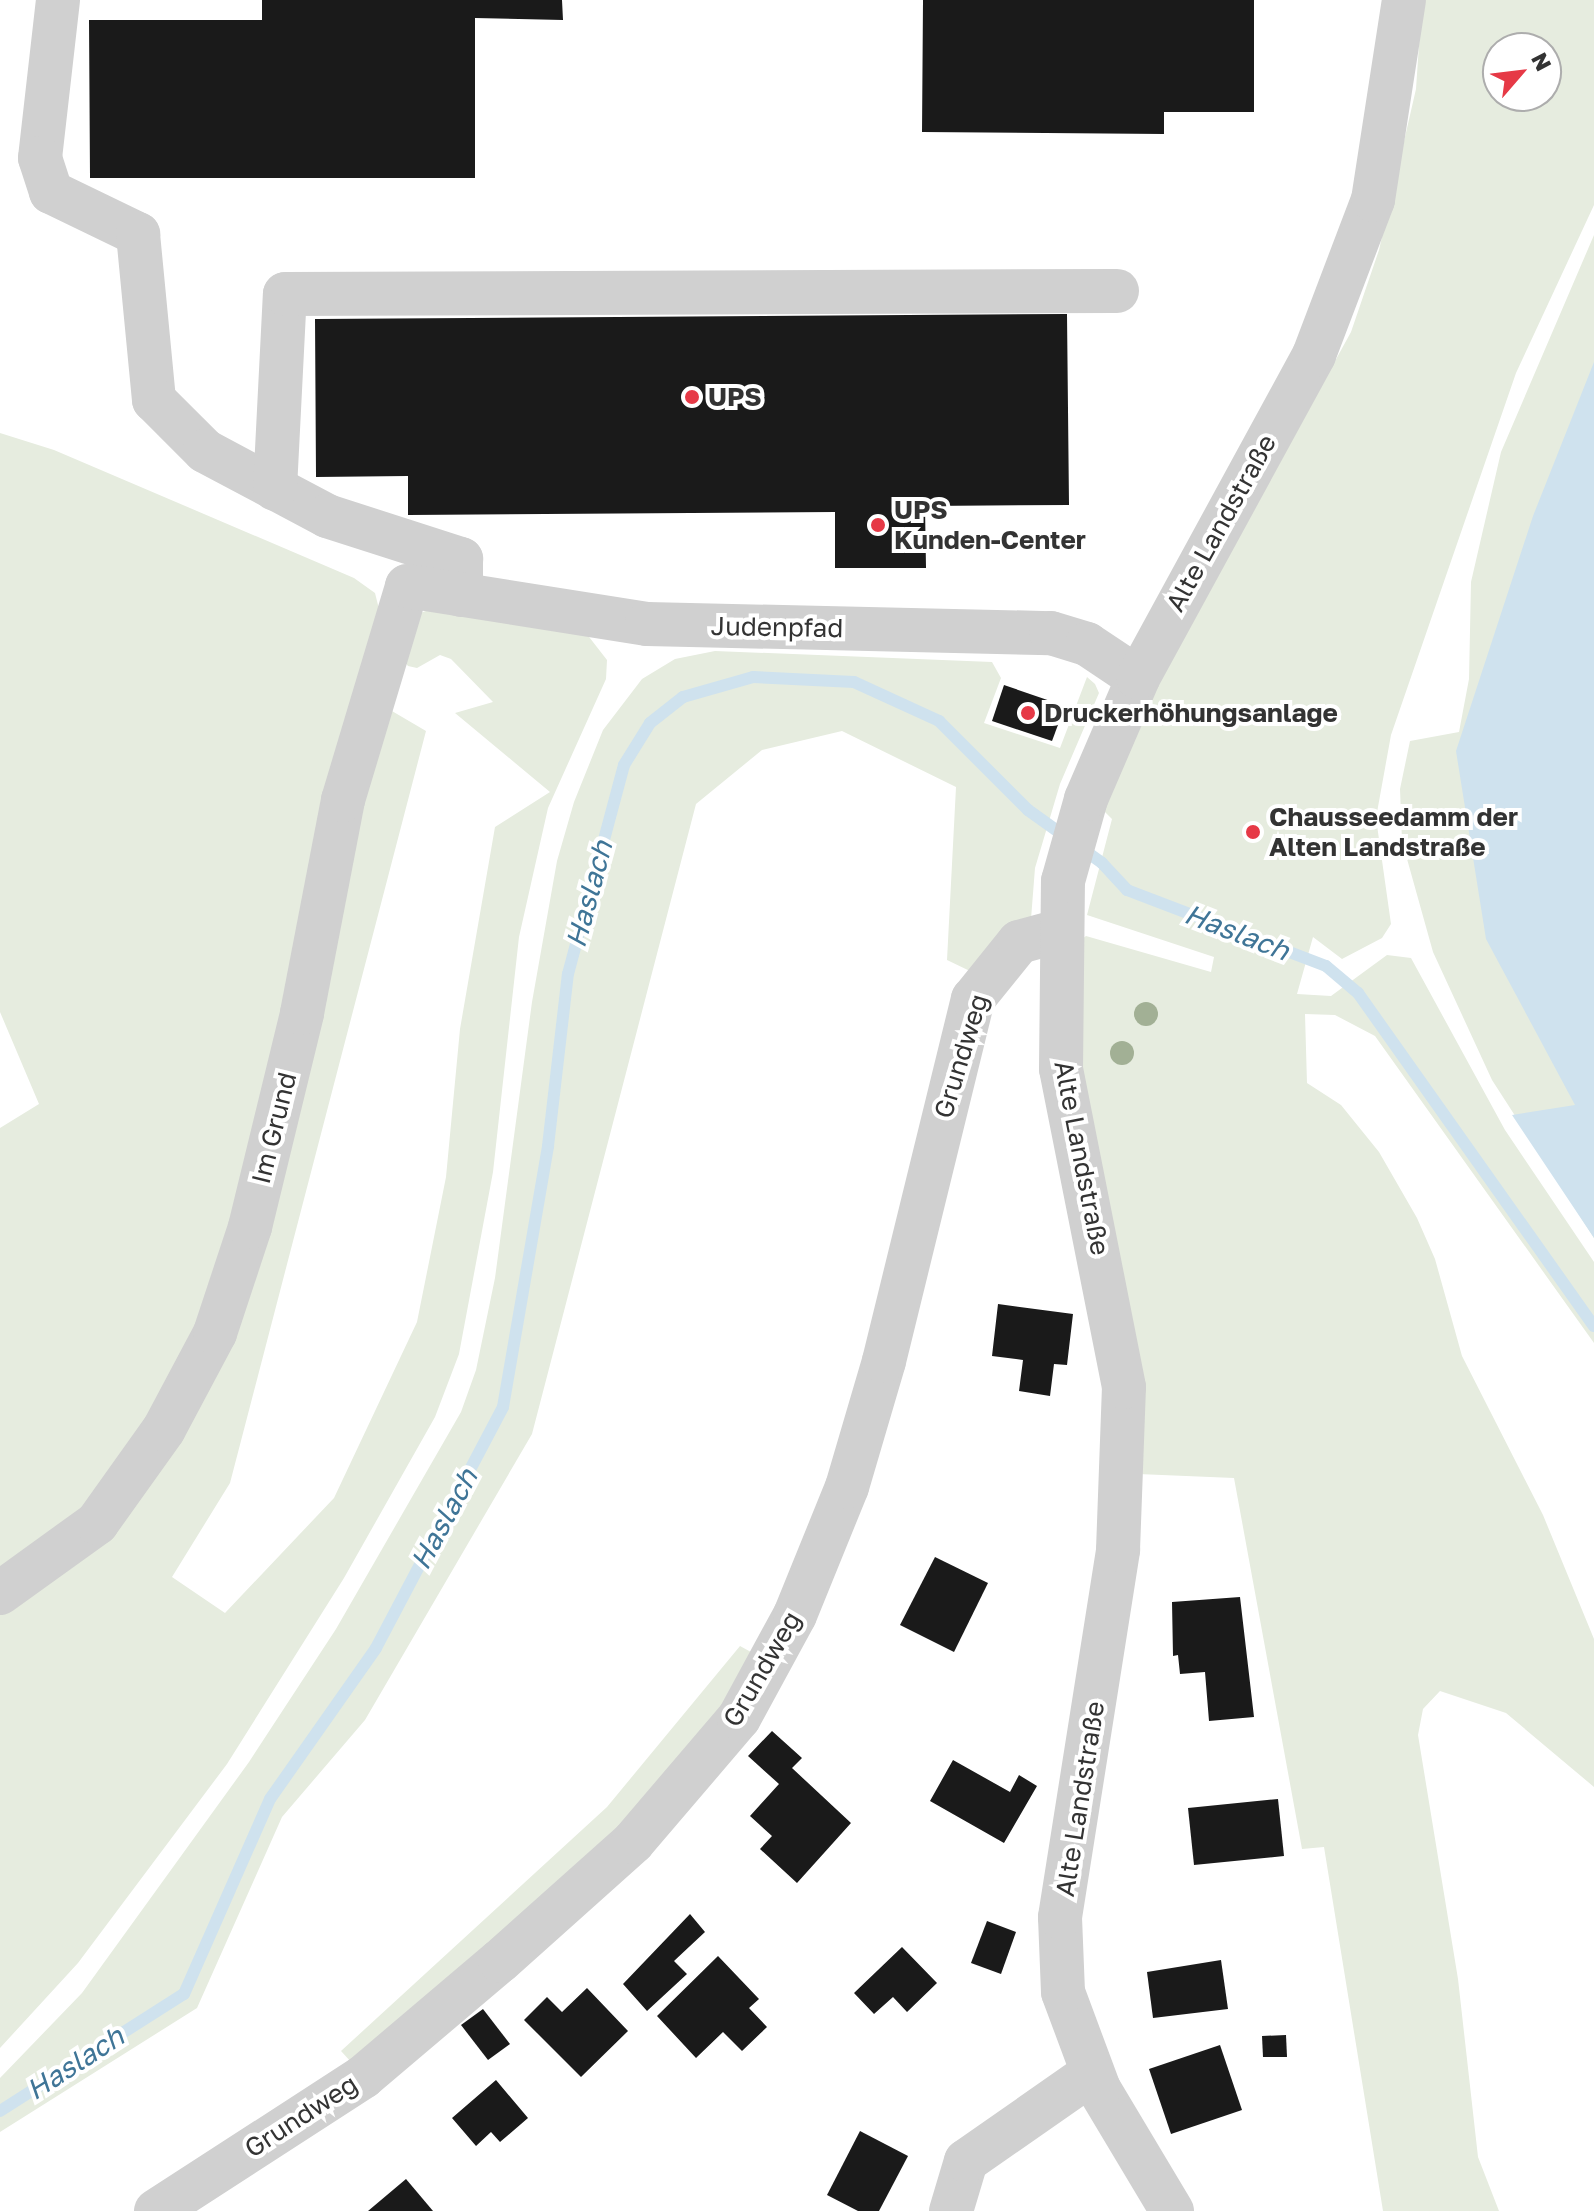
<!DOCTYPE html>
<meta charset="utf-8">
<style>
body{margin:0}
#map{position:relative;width:1594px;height:2211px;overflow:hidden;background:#fff;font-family:"Golos Text",sans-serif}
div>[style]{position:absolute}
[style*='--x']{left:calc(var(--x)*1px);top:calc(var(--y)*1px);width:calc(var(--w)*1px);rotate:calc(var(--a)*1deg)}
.green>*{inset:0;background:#e6ecdf}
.water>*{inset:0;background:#cfe2ee}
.stream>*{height:12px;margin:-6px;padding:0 6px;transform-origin:6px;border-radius:6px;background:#cfe2ee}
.building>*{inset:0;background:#1a1a1a}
.minor>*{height:44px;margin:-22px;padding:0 22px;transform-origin:22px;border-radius:22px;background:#d0d0d0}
.trees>*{width:24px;height:24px;margin:-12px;border-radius:50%;background:#a2b095}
.dots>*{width:22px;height:22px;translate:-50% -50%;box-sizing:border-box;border:4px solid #fff;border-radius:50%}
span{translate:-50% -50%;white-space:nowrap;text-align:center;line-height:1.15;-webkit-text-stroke:8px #fff;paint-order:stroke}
.poi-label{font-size:26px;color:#333;font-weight:700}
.left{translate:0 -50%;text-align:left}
.street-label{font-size:26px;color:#333}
.water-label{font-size:28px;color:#3f7597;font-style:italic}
.north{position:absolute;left:1482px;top:32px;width:80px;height:80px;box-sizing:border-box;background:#fff;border:2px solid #adadad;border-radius:50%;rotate:62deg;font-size:22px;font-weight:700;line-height:32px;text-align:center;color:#333}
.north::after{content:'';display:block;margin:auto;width:28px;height:36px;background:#e63946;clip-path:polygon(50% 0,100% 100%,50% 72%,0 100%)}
</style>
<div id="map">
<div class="green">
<div style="clip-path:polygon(evenodd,1422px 0,1594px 0,1594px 205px,1516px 373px,1391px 735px,1376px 818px,1391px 924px,1382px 938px,1342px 959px,1313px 937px,1297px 994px,1331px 996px,1387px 955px,1411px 958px,1505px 1130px,1594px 1262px,1594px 1343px,1375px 1036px,1335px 1015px,1305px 1014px,1307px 1083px,1341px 1105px,1379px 1152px,1417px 1218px,1435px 1259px,1462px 1356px,1543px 1515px,1594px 1639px,1594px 1787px,1506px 1713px,1440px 1691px,1423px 1709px,1418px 1735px,1458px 1979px,1478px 2157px,1499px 2211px,1383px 2211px,1324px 1847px,1302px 1849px,1234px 1478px,1138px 1474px,1074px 1040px,1074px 945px,1086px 936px,1211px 972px,1214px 957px,1087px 915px,1112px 819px,1102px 809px,1138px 719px,1351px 332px,1379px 250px,1416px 89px,1422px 0,1498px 48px,1546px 48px,1546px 96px,1498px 96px,1498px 48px)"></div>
<div style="clip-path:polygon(1594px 235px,1594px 1238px,1492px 1080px,1433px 952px,1402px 841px,1400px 789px,1410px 741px,1459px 732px,1469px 679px,1471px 582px,1501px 452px)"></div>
<div style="clip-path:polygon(0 433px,54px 450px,354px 578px,375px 593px,381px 617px,380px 704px,426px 731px,230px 1483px,172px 1577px,225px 1613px,334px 1498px,417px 1322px,446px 1177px,460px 1029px,495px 827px,550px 792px,455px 713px,493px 702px,451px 659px,440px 655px,417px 668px,408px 666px,401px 657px,417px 614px,429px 610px,586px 633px,607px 660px,606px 679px,548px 808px,519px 937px,493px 1172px,459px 1354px,435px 1417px,344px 1578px,227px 1764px,78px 1963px,0 2048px,0 1128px,39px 1104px,0 1012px)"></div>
<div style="clip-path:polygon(715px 651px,992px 662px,1001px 678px,984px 723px,1060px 748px,1087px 677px,1095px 684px,1099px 693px,1060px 784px,1035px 868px,1031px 919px,972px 972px,947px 960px,956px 787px,842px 731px,762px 750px,696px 804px,532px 1434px,365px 1720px,282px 1817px,197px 2008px,0 2132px,0 2078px,82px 1993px,249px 1762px,336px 1629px,461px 1412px,476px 1370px,495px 1278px,532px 1002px,557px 861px,574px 802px,603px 730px,642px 679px,675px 659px)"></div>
<div style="clip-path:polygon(740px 1646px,760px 1657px,615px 1841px,351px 2062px,341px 2051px,607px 1807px)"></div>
</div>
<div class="water">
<div style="clip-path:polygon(1594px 362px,1594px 1238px,1512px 1115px,1575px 1105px,1486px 939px,1456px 751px,1533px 516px)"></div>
</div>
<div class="stream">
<div style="--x:0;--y:2111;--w:218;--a:-32.5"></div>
<div style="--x:184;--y:1994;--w:213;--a:-66.2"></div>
<div style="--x:270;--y:1799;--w:184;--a:-54.9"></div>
<div style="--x:376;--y:1648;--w:272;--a:-62.2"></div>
<div style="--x:503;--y:1407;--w:265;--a:-80.2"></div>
<div style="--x:548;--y:1146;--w:173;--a:-83.4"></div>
<div style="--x:568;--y:974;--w:216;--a:-75"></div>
<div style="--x:624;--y:765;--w:49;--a:-58.2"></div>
<div style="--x:650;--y:723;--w:42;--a:-38.2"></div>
<div style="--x:683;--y:697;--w:73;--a:-15.9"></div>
<div style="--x:753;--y:677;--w:101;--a:2.8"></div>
<div style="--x:854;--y:682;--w:94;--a:24.6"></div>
<div style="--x:939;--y:721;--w:126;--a:45"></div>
<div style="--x:1028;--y:810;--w:91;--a:35.6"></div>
<div style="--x:1102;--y:863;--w:37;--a:47"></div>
<div style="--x:1127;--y:890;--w:213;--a:20.9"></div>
<div style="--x:1326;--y:966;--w:42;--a:40.2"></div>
<div style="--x:1358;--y:993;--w:408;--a:54.7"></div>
</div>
<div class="building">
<div style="clip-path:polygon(262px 0,562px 0,563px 20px,475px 18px,475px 178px,90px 178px,89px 20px,262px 20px)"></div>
<div style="clip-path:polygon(923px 0,1254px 0,1254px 112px,1164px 112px,1164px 134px,922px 132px)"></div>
<div style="clip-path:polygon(1067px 314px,1069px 505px,925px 506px,926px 568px,835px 568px,835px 512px,408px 515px,408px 476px,316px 477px,315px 319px)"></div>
<div style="clip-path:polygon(1004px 685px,1065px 706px,1052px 741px,992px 721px)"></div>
<div style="clip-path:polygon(998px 1304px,1073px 1314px,1067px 1365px,1054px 1364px,1050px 1396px,1019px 1391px,1023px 1360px,992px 1356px)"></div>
<div style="clip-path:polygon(935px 1557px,988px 1583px,954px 1652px,900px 1625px)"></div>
<div style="clip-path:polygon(1240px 1597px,1254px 1717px,1209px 1721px,1205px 1672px,1180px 1674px,1178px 1655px,1173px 1656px,1172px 1602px)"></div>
<div style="clip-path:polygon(772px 1731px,802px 1758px,792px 1768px,851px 1823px,797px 1883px,760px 1849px,772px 1836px,750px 1816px,779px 1784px,748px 1756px)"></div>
<div style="clip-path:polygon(953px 1760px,1010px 1792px,1019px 1775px,1037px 1786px,1004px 1843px,930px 1801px)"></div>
<div style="clip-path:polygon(1278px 1799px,1284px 1856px,1194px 1865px,1188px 1808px)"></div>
<div style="clip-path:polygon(690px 1914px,705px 1932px,674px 1961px,687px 1974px,647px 2011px,623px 1984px)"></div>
<div style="clip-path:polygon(987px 1921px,1016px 1932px,1001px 1974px,971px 1963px)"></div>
<div style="clip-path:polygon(902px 1947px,937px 1983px,907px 2012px,893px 1997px,874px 2014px,854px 1993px)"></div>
<div style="clip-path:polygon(718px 1956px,759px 1999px,749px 2008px,767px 2027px,742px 2051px,723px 2032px,696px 2058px,657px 2016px)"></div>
<div style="clip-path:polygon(1221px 1960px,1228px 2009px,1153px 2018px,1147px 1972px)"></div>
<div style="clip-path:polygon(587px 1988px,628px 2031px,581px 2077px,524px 2020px,547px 1997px,562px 2012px)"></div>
<div style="clip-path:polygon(483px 2009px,510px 2044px,488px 2060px,461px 2025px)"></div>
<div style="clip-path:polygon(1286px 2035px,1287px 2057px,1263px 2057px,1262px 2036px)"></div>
<div style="clip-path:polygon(1220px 2045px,1242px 2110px,1171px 2134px,1149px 2069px)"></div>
<div style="clip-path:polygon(496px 2080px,528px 2118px,500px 2142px,491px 2132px,476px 2146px,452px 2118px)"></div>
<div style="clip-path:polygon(860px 2131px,908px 2156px,879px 2211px,858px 2211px,827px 2195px)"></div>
<div style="clip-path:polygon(406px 2179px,433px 2211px,368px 2211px)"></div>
</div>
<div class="minor">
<div style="--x:58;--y:0;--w:159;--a:96.5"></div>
<div style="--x:40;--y:158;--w:36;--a:72"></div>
<div style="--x:51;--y:192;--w:97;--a:25.8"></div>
<div style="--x:138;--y:234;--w:167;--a:84.5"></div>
<div style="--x:154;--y:400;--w:72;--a:45"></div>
<div style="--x:205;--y:451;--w:138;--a:28"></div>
<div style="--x:327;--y:516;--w:141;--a:17.8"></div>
<div style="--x:461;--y:559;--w:36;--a:90"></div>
<div style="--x:275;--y:489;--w:195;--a:-87.1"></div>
<div style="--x:285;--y:294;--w:832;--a:-0.21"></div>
<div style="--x:0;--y:1593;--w:120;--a:-35.8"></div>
<div style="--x:97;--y:1523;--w:115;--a:-54.5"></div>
<div style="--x:164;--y:1429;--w:109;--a:-62"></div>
<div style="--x:215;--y:1333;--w:112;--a:-71.7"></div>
<div style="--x:250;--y:1227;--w:220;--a:-76.3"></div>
<div style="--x:302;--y:1013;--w:217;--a:-79.1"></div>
<div style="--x:343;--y:800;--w:223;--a:-73.3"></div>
<div style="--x:407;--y:586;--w:243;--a:9"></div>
<div style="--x:647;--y:624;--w:404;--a:1.3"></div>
<div style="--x:1051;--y:633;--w:38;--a:17"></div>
<div style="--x:1087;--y:644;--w:61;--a:33.7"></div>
<div style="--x:156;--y:2211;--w:247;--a:-32.9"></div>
<div style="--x:363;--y:2077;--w:180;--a:-40.3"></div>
<div style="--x:500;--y:1961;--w:178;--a:-41.8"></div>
<div style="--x:633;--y:1842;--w:163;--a:-49.5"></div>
<div style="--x:739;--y:1718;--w:117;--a:-61.5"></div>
<div style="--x:795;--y:1615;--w:138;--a:-67.9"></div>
<div style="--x:847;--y:1487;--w:131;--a:-73.6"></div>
<div style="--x:884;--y:1361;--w:373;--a:-76.2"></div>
<div style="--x:973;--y:999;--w:73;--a:-51.1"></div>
<div style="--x:1019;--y:942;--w:41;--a:-15.4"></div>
<div style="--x:951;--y:2211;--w:52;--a:-73.3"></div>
<div style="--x:966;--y:2161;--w:154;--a:-34.9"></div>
<div style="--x:1172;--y:2211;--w:142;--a:-120.9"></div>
<div style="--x:1099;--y:2089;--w:103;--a:-110.4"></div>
<div style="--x:1063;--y:1992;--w:75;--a:-92.3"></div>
<div style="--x:1060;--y:1917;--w:372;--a:-81"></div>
<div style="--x:1118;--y:1550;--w:163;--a:-87.9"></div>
<div style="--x:1124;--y:1387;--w:324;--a:-101.2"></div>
<div style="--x:1061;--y:1069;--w:188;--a:-89.4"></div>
<div style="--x:1063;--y:881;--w:85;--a:-74.3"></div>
<div style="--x:1086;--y:799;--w:132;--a:-66.7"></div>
<div style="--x:1138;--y:678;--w:368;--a:-61.4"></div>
<div style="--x:1314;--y:355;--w:166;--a:-69.2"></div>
<div style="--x:1373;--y:200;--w:202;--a:-81.2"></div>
</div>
<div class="trees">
<div style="left:1146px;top:1014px"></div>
<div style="left:1122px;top:1053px"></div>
</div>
<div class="dots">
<div style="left:692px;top:397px;background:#e63946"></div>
<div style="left:878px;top:525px;background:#e63946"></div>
<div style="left:1028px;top:713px;background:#e63946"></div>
<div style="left:1253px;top:832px;background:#e63946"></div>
</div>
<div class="poi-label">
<span class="left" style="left:708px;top:397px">UPS</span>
<span class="left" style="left:894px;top:525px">UPS<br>Kunden-Center</span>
<span class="left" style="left:1044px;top:713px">Druckerhöhungsanlage</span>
<span class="left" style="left:1269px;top:832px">Chausseedamm der<br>Alten Landstraße</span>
</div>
<div class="street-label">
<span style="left:1221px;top:523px;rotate:-61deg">Alte Landstraße</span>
<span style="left:777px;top:627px;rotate:1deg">Judenpfad</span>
<span style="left:961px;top:1056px;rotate:-73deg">Grundweg</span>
<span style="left:274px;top:1128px;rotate:-76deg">Im Grund</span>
<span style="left:1082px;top:1158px;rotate:79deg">Alte Landstraße</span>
<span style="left:762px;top:1669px;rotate:-60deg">Grundweg</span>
<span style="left:1080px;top:1799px;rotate:-81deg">Alte Landstraße</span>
<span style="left:301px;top:2116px;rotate:-33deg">Grundweg</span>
</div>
<div class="water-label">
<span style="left:589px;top:894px;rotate:-75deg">Haslach</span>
<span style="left:1237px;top:932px;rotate:21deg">Haslach</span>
<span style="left:444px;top:1519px;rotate:-62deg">Haslach</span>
<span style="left:75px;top:2063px;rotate:-33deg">Haslach</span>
</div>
<div class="north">N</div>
</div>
